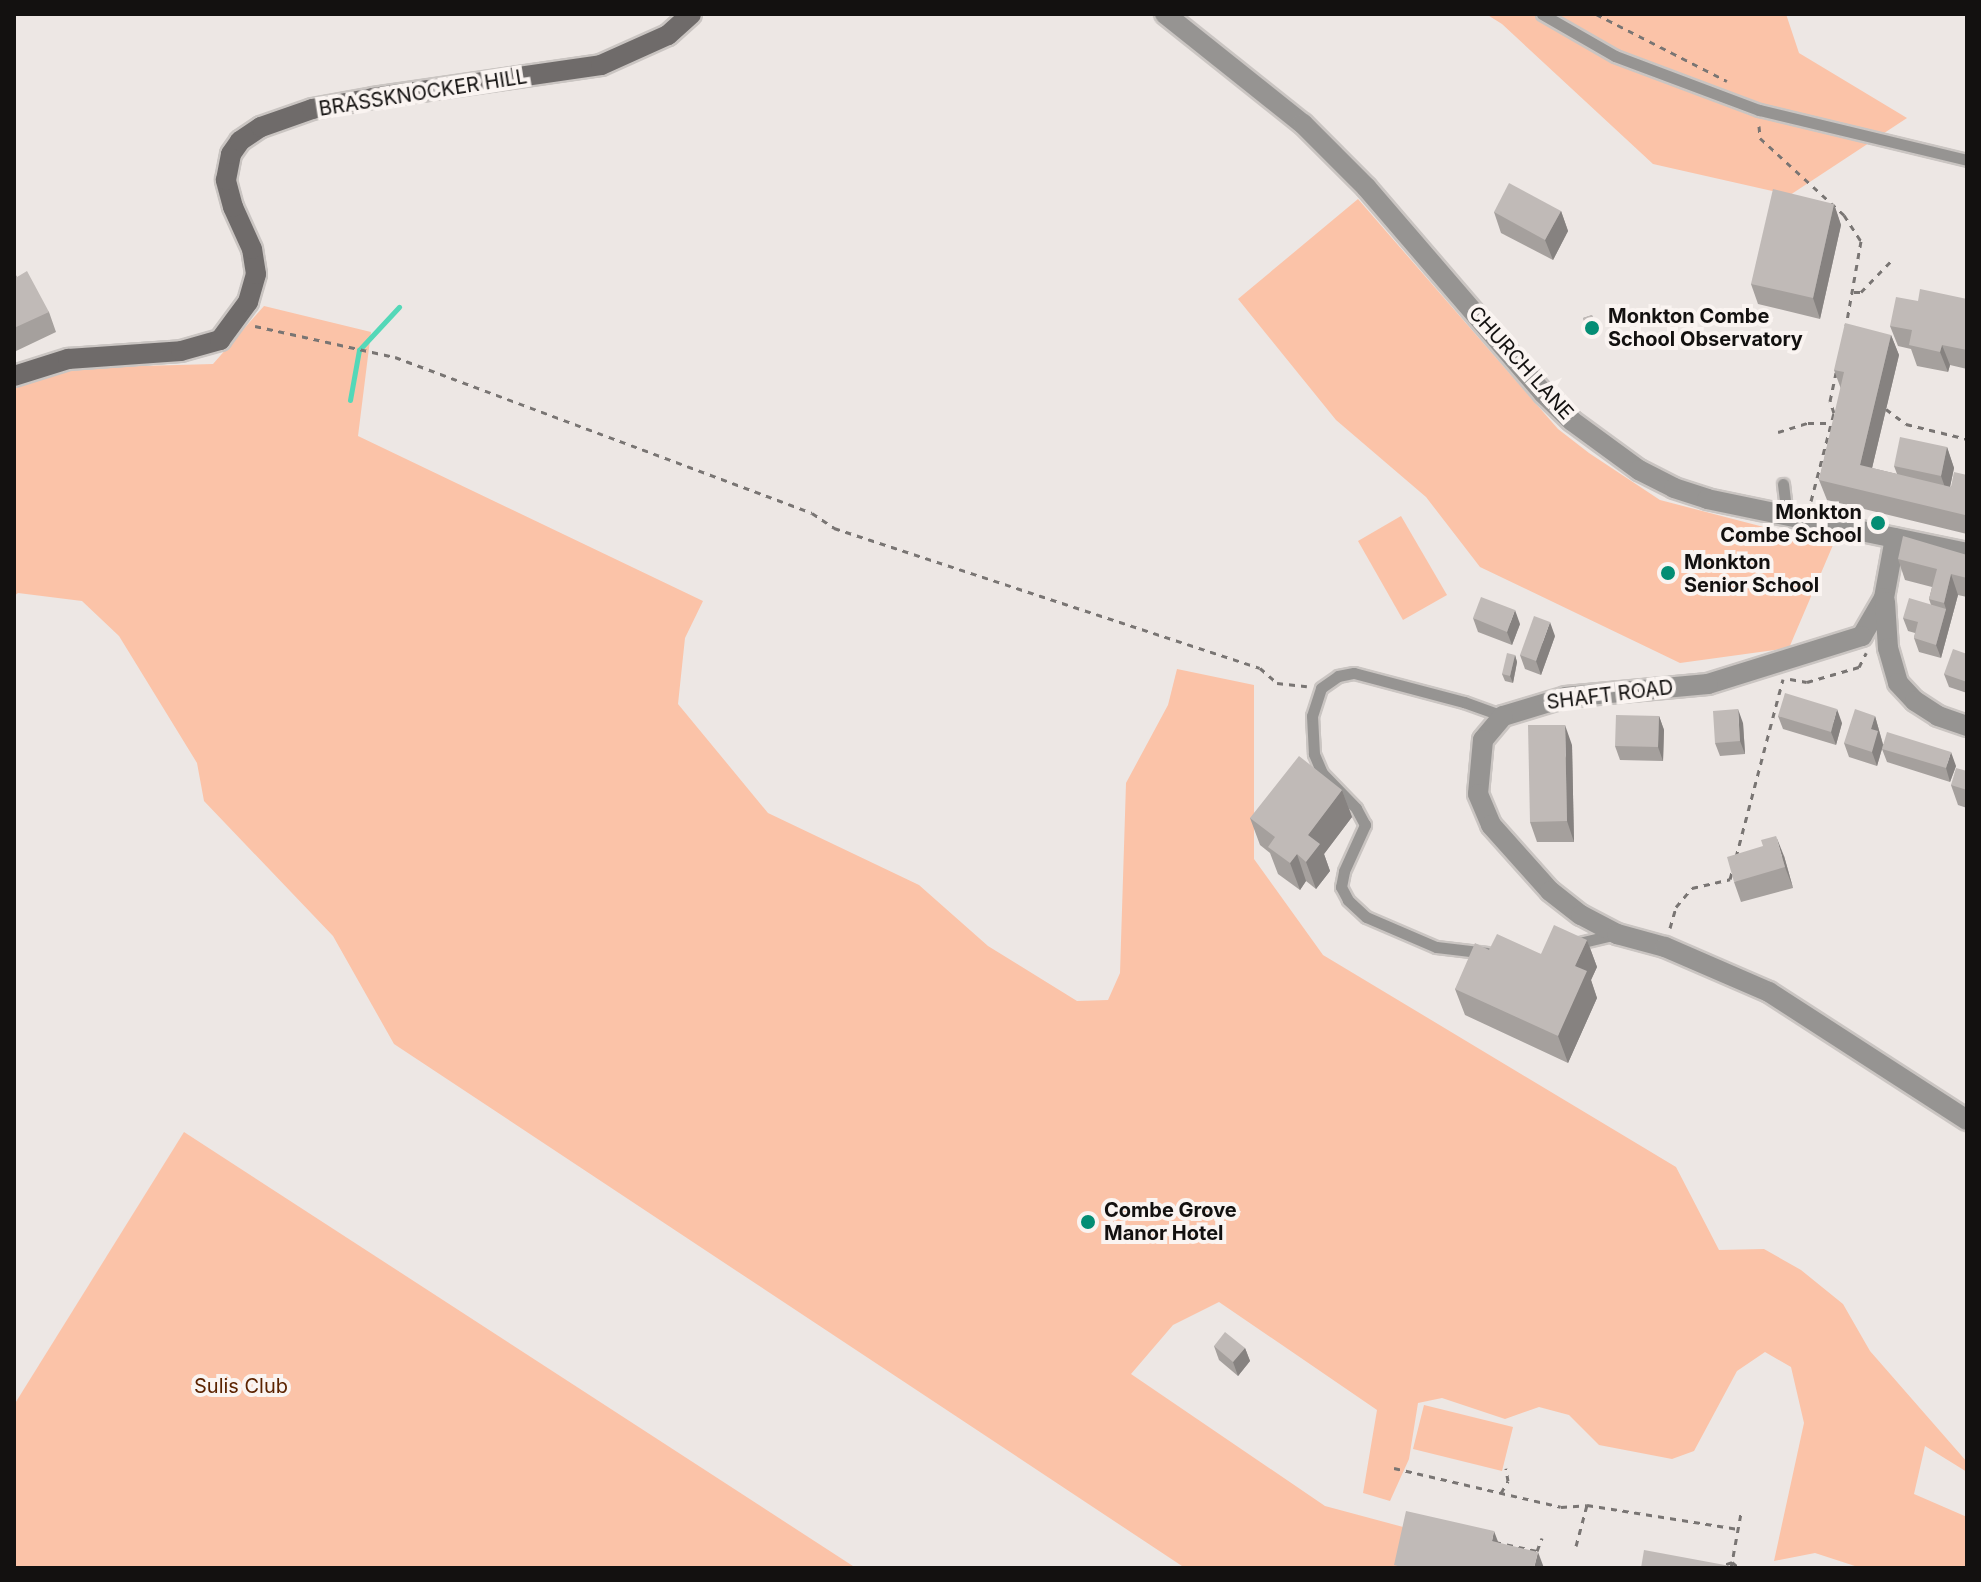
<!DOCTYPE html>
<style>
body{margin:0}
#map{position:relative;width:1981px;height:1582px;overflow:hidden;background:#ede7e4;font-family:Inter,sans-serif}
div>[style]{position:absolute}
[style*='--x']{left:calc(var(--x)*1px);top:calc(var(--y)*1px);width:calc(var(--w)*1px);rotate:calc(var(--a)*1deg)}
.green>*{inset:0;background:#fbc3a8}
.stream>*{height:5px;margin:-2.5px;padding:0 2.5px;transform-origin:2.5px;border-radius:2.5px;background:#54d8b8}
.path>*{height:3px;margin-top:-1.5px;transform-origin:0;background:repeating-linear-gradient(90deg,#797573 0 6px,transparent 0 12px)}
.roads{filter:drop-shadow(2px 0 #cac5c2) drop-shadow(-2px 0 #cac5c2) drop-shadow(0 2px #cac5c2) drop-shadow(0 -2px #cac5c2)}
.lane>*{height:11px;margin:-5.5px;padding:0 5.5px;transform-origin:5.5px;border-radius:5.5px;background:#969492}
.street>*{height:20px;margin:-10px;padding:0 10px;transform-origin:10px;border-radius:10px;background:#969492}
.secondary>*{height:20px;margin:-10px;padding:0 10px;transform-origin:10px;border-radius:10px;background:#6f6b6a}
.wall>*{inset:0;background:#a5a09d}
.shaded-wall>*{inset:0;background:#868280}
.building>*{inset:0;background:#c0bab7}
.dots>*{width:22px;height:22px;translate:-50% -50%;box-sizing:border-box;border:4px solid #faf4f1;border-radius:50%}
span{translate:-50% -50%;white-space:nowrap;text-align:center;line-height:1.15;-webkit-text-stroke:8px #faf4f1;paint-order:stroke}
.street-label{font-size:20px;color:#131110}
.poi-label{font-size:20px;color:#131110;font-weight:700}
.left{translate:0 -50%;text-align:left}
.right{translate:-100% -50%;text-align:right}
.park-label{font-size:20px;color:#5b2300}
.frame{position:absolute;inset:0;border:16px solid #131110;pointer-events:none}
</style>
<div id="map">
<div class="green">
<div style="clip-path:polygon(1486px 14px,1786px 14px,1799px 53px,1907px 118px,1790px 195px,1653px 164px,1502px 24px)"></div>
<div style="clip-path:polygon(1358px 199px,1558px 429px,1589px 453px,1660px 500px,1833px 545px,1789px 648px,1680px 663px,1480px 567px,1426px 497px,1336px 420px,1238px 299px)"></div>
<div style="clip-path:polygon(264px 306px,371px 332px,358px 436px,703px 601px,685px 638px,678px 704px,768px 813px,919px 885px,988px 946px,1077px 1001px,1108px 1000px,1120px 973px,1126px 783px,1168px 705px,1177px 669px,1254px 685px,1254px 859px,1323px 955px,1676px 1167px,1719px 1250px,1764px 1249px,1801px 1270px,1843px 1304px,1870px 1351px,1967px 1462px,1967px 1472px,1925px 1446px,1914px 1494px,1967px 1517px,1967px 1568px,1861px 1568px,1815px 1553px,1774px 1561px,1804px 1423px,1791px 1367px,1765px 1352px,1737px 1371px,1694px 1451px,1672px 1459px,1599px 1445px,1569px 1415px,1539px 1407px,1505px 1419px,1442px 1398px,1418px 1403px,1409px 1459px,1390px 1501px,1363px 1493px,1377px 1410px,1219px 1302px,1173px 1325px,1131px 1374px,1325px 1506px,1418px 1531px,1401px 1568px,1185px 1568px,394px 1044px,333px 936px,204px 801px,197px 763px,119px 636px,82px 601px,18px 593px,14px 596px,14px 387px,70px 368px,213px 364px)"></div>
<div style="clip-path:polygon(1401px 516px,1447px 595px,1403px 620px,1358px 541px)"></div>
<div style="clip-path:polygon(184px 1132px,856px 1568px,14px 1568px,14px 1405px)"></div>
<div style="clip-path:polygon(1424px 1405px,1513px 1427px,1502px 1471px,1413px 1449px)"></div>
</div>
<div class="stream">
<div style="--x:350;--y:400;--w:51;--a:-79.8"></div>
<div style="--x:359;--y:350;--w:59;--a:-47.1"></div>
</div>
<div class="path">
<div style="--x:1596;--y:14;--w:147;--a:27.1"></div>
<div style="--x:1759;--y:126;--w:12;--a:85"></div>
<div style="--x:1760;--y:138;--w:114;--a:42.5"></div>
<div style="--x:1844;--y:215;--w:31;--a:57"></div>
<div style="--x:1861;--y:241;--w:86;--a:100"></div>
<div style="--x:1854;--y:292;--w:7;--a:0"></div>
<div style="--x:1861;--y:292;--w:47;--a:-45.9"></div>
<div style="--x:255;--y:326;--w:143;--a:12.5"></div>
<div style="--x:395;--y:357;--w:445;--a:20.5"></div>
<div style="--x:812;--y:513;--w:27;--a:34"></div>
<div style="--x:834;--y:528;--w:448;--a:18.2"></div>
<div style="--x:1260;--y:668;--w:23;--a:41"></div>
<div style="--x:1277;--y:683;--w:30;--a:6"></div>
<div style="--x:1886;--y:409;--w:25;--a:37"></div>
<div style="--x:1906;--y:424;--w:63;--a:13.8"></div>
<div style="--x:1778;--y:432;--w:31;--a:-17"></div>
<div style="--x:1808;--y:423;--w:24;--a:0"></div>
<div style="--x:1811;--y:501;--w:91;--a:-75.4"></div>
<div style="--x:1834;--y:413;--w:13;--a:-108"></div>
<div style="--x:1830;--y:401;--w:29;--a:-78"></div>
<div style="--x:1790;--y:679;--w:17;--a:10"></div>
<div style="--x:1807;--y:682;--w:54;--a:-16.1"></div>
<div style="--x:1859;--y:667;--w:16;--a:-63"></div>
<div style="--x:1736;--y:857;--w:184;--a:-75.2"></div>
<div style="--x:1670;--y:928;--w:22;--a:-74"></div>
<div style="--x:1676;--y:907;--w:25;--a:-50"></div>
<div style="--x:1692;--y:888;--w:39;--a:-13"></div>
<div style="--x:1730;--y:879;--w:7;--a:-74"></div>
<div style="--x:1394;--y:1468;--w:171;--a:13.1"></div>
<div style="--x:1561;--y:1507;--w:26;--a:-4"></div>
<div style="--x:1587;--y:1505;--w:153;--a:9"></div>
<div style="--x:1501;--y:1493;--w:14;--a:-60"></div>
<div style="--x:1508;--y:1481;--w:13;--a:-99"></div>
<div style="--x:1495;--y:1542;--w:43;--a:12.1"></div>
<div style="--x:1537;--y:1551;--w:14;--a:-69"></div>
<div style="--x:1576;--y:1546;--w:42;--a:-75"></div>
<div style="--x:1715;--y:1568;--w:18;--a:-19"></div>
<div style="--x:1732;--y:1562;--w:9;--a:41"></div>
<div style="--x:1731;--y:1568;--w:56;--a:-79.7"></div>
</div>
<div class="roads">
<div class="lane">
<div style="--x:1542;--y:14;--w:84;--a:29.9"></div>
<div style="--x:1615;--y:56;--w:154;--a:20.6"></div>
<div style="--x:1759;--y:110;--w:214;--a:13.5"></div>
<div style="--x:1783;--y:484;--w:32;--a:83"></div>
<div style="--x:1575;--y:944;--w:42;--a:-13.7"></div>
<div style="--x:1487;--y:953;--w:51;--a:-173.3"></div>
<div style="--x:1436;--y:947;--w:76;--a:-156.8"></div>
<div style="--x:1366;--y:917;--w:25;--a:-137"></div>
<div style="--x:1348;--y:900;--w:15;--a:-118"></div>
<div style="--x:1341;--y:887;--w:16;--a:-79"></div>
<div style="--x:1344;--y:871;--w:51;--a:-65.5"></div>
<div style="--x:1365;--y:825;--w:19;--a:-118"></div>
<div style="--x:1356;--y:808;--w:49;--a:-134.2"></div>
<div style="--x:1322;--y:773;--w:21;--a:-113"></div>
<div style="--x:1314;--y:754;--w:38;--a:-93"></div>
<div style="--x:1312;--y:716;--w:29;--a:-72"></div>
<div style="--x:1321;--y:688;--w:21;--a:-35"></div>
<div style="--x:1338;--y:676;--w:16;--a:-11"></div>
<div style="--x:1354;--y:673;--w:114;--a:14.8"></div>
<div style="--x:1464;--y:702;--w:41;--a:19.7"></div>
</div>
<div class="street">
<div style="--x:1165;--y:14;--w:176;--a:38.6"></div>
<div style="--x:1303;--y:124;--w:89;--a:45"></div>
<div style="--x:1366;--y:187;--w:272;--a:49.3"></div>
<div style="--x:1543;--y:393;--w:40;--a:44"></div>
<div style="--x:1572;--y:421;--w:83;--a:36.2"></div>
<div style="--x:1639;--y:470;--w:39;--a:27"></div>
<div style="--x:1674;--y:488;--w:35;--a:18"></div>
<div style="--x:1707;--y:499;--w:266;--a:11.7"></div>
<div style="--x:1895;--y:538;--w:61;--a:100.4"></div>
<div style="--x:1884;--y:598;--w:44;--a:120.1"></div>
<div style="--x:1862;--y:636;--w:161;--a:162.7"></div>
<div style="--x:1708;--y:684;--w:143;--a:174.8"></div>
<div style="--x:1566;--y:697;--w:66;--a:163.2"></div>
<div style="--x:1503;--y:716;--w:31;--a:130"></div>
<div style="--x:1483;--y:740;--w:54;--a:95.3"></div>
<div style="--x:1478;--y:794;--w:34;--a:67"></div>
<div style="--x:1491;--y:825;--w:89;--a:48.2"></div>
<div style="--x:1550;--y:891;--w:39;--a:38"></div>
<div style="--x:1581;--y:915;--w:41;--a:27.8"></div>
<div style="--x:1617;--y:934;--w:50;--a:15.2"></div>
<div style="--x:1665;--y:947;--w:113;--a:23.4"></div>
<div style="--x:1769;--y:992;--w:236;--a:32.9"></div>
<div style="--x:1885;--y:602;--w:46;--a:86.3"></div>
<div style="--x:1888;--y:648;--w:36;--a:74"></div>
<div style="--x:1898;--y:683;--w:25;--a:47"></div>
<div style="--x:1915;--y:701;--w:27;--a:33"></div>
<div style="--x:1938;--y:716;--w:31;--a:19"></div>
</div>
<div class="secondary">
<div style="--x:14;--y:376;--w:57;--a:-17.5"></div>
<div style="--x:68;--y:359;--w:113;--a:-4"></div>
<div style="--x:181;--y:351;--w:41;--a:-15.8"></div>
<div style="--x:220;--y:340;--w:47;--a:-53.6"></div>
<div style="--x:248;--y:302;--w:29;--a:-74"></div>
<div style="--x:256;--y:274;--w:25;--a:-99"></div>
<div style="--x:252;--y:249;--w:46;--a:-114.3"></div>
<div style="--x:233;--y:207;--w:28;--a:-105"></div>
<div style="--x:226;--y:180;--w:26;--a:-79"></div>
<div style="--x:231;--y:154;--w:16;--a:-55"></div>
<div style="--x:240;--y:141;--w:25;--a:-34"></div>
<div style="--x:261;--y:127;--w:54;--a:-19.4"></div>
<div style="--x:312;--y:109;--w:62;--a:-10.2"></div>
<div style="--x:373;--y:98;--w:230;--a:-8.2"></div>
<div style="--x:601;--y:65;--w:73;--a:-24.1"></div>
<div style="--x:668;--y:35;--w:31;--a:-42"></div>
</div>
</div>
<div class="wall">
<div style="clip-path:polygon(1834px 204px,1841px 225px,1820px 319px,1758px 304px,1751px 284px)"></div>
<div style="clip-path:polygon(1561px 211px,1568px 231px,1553px 260px,1501px 233px,1494px 212px)"></div>
<div style="clip-path:polygon(14px 272px,17px 277px,49px 312px,56px 332px,14px 352px)"></div>
<div style="clip-path:polygon(1967px 299px,1967px 369px,1950px 365px,1948px 372px,1917px 366px,1911px 349px,1898px 346px,1890px 326px,1918px 301px)"></div>
<div style="clip-path:polygon(1592px 315px,1597px 331px,1589px 334px,1583px 318px)"></div>
<div style="clip-path:polygon(1891px 335px,1899px 355px,1872px 468px,1897px 474px,1894px 466px,1947px 447px,1954px 468px,1950px 487px,1967px 475px,1967px 534px,1827px 500px,1819px 480px,1841px 389px,1834px 370px)"></div>
<div style="clip-path:polygon(1967px 555px,1967px 597px,1958px 595px,1941px 658px,1919px 652px,1914px 638px,1915px 633px,1908px 631px,1903px 618px,1931px 605px,1929px 599px,1932px 587px,1905px 580px,1898px 559px)"></div>
<div style="clip-path:polygon(1473px 618px,1520px 624px,1512px 645px,1478px 632px)"></div>
<div style="clip-path:polygon(1555px 636px,1541px 675px,1525px 669px,1520px 655px)"></div>
<div style="clip-path:polygon(1967px 654px,1967px 693px,1949px 687px,1944px 674px)"></div>
<div style="clip-path:polygon(1515px 655px,1517px 662px,1513px 683px,1505px 681px,1502px 674px)"></div>
<div style="clip-path:polygon(1659px 716px,1664px 730px,1663px 761px,1620px 760px,1615px 746px)"></div>
<div style="clip-path:polygon(1778px 716px,1842px 723px,1836px 745px,1783px 729px)"></div>
<div style="clip-path:polygon(1875px 716px,1883px 744px,1956px 766px,1950px 782px,1887px 762px,1882px 749px,1877px 766px,1849px 757px,1844px 743px)"></div>
<div style="clip-path:polygon(1743px 723px,1745px 754px,1720px 756px,1715px 743px)"></div>
<div style="clip-path:polygon(1572px 745px,1574px 842px,1537px 842px,1530px 822px)"></div>
<div style="clip-path:polygon(1967px 771px,1967px 808px,1958px 805px,1951px 785px)"></div>
<div style="clip-path:polygon(1342px 790px,1352px 817px,1324px 854px,1330px 871px,1316px 889px,1306px 881px,1300px 890px,1278px 874px,1270px 853px,1260px 845px,1250px 818px)"></div>
<div style="clip-path:polygon(1784px 856px,1793px 888px,1741px 902px,1734px 882px)"></div>
<div style="clip-path:polygon(1587px 940px,1597px 967px,1591px 980px,1597px 998px,1568px 1063px,1465px 1015px,1455px 989px,1489px 950px,1541px 954px)"></div>
<div style="clip-path:polygon(1214px 1346px,1245px 1348px,1250px 1361px,1238px 1376px,1219px 1360px)"></div>
</div>
<div class="shaded-wall">
<div style="clip-path:polygon(1834px 204px,1841px 225px,1820px 319px,1813px 298px)"></div>
<div style="clip-path:polygon(1561px 211px,1568px 231px,1553px 260px,1545px 240px)"></div>
<div style="clip-path:polygon(1891px 335px,1899px 355px,1868px 485px,1860px 465px)"></div>
<div style="clip-path:polygon(1942px 345px,1950px 365px,1948px 372px,1940px 352px)"></div>
<div style="clip-path:polygon(1947px 447px,1954px 468px,1948px 496px,1941px 476px)"></div>
<div style="clip-path:polygon(1951px 574px,1958px 595px,1941px 658px,1936px 645px,1946px 609px,1944px 603px)"></div>
<div style="clip-path:polygon(1515px 610px,1520px 624px,1512px 645px,1507px 632px)"></div>
<div style="clip-path:polygon(1550px 622px,1555px 636px,1541px 675px,1536px 661px)"></div>
<div style="clip-path:polygon(1515px 655px,1517px 662px,1513px 683px,1510px 676px)"></div>
<div style="clip-path:polygon(1738px 709px,1743px 723px,1745px 754px,1740px 741px)"></div>
<div style="clip-path:polygon(1837px 709px,1842px 723px,1836px 745px,1831px 732px)"></div>
<div style="clip-path:polygon(1659px 716px,1664px 730px,1663px 761px,1658px 747px)"></div>
<div style="clip-path:polygon(1875px 716px,1883px 745px,1877px 766px,1872px 752px,1871px 729px)"></div>
<div style="clip-path:polygon(1565px 725px,1572px 745px,1574px 842px,1567px 821px)"></div>
<div style="clip-path:polygon(1951px 752px,1956px 766px,1950px 782px,1946px 768px)"></div>
<div style="clip-path:polygon(1342px 790px,1352px 817px,1324px 854px,1330px 871px,1316px 889px,1306px 862px,1308px 835px)"></div>
<div style="clip-path:polygon(1776px 836px,1784px 856px,1793px 888px,1785px 867px)"></div>
<div style="clip-path:polygon(1297px 854px,1306px 881px,1300px 890px,1290px 863px)"></div>
<div style="clip-path:polygon(1587px 940px,1597px 967px,1591px 980px,1597px 998px,1568px 1063px,1558px 1036px,1575px 966px)"></div>
<div style="clip-path:polygon(1245px 1348px,1250px 1361px,1238px 1376px,1233px 1362px)"></div>
<div style="clip-path:polygon(1494px 1531px,1508px 1568px,1492px 1541px)"></div>
<div style="clip-path:polygon(1538px 1552px,1544px 1568px,1534px 1568px)"></div>
</div>
<div class="building">
<div style="clip-path:polygon(1509px 183px,1561px 211px,1545px 240px,1494px 212px)"></div>
<div style="clip-path:polygon(1773px 189px,1834px 204px,1813px 298px,1751px 284px)"></div>
<div style="clip-path:polygon(27px 271px,49px 312px,14px 328px,14px 272px,17px 277px)"></div>
<div style="clip-path:polygon(1920px 289px,1967px 299px,1967px 350px,1942px 345px,1940px 352px,1909px 345px,1912px 330px,1890px 326px,1896px 297px,1918px 301px)"></div>
<div style="clip-path:polygon(1592px 315px,1595px 324px,1586px 327px,1583px 318px)"></div>
<div style="clip-path:polygon(1845px 323px,1891px 335px,1860px 465px,1951px 487px,1954px 472px,1967px 475px,1967px 505px,1965px 515px,1819px 480px,1844px 372px,1834px 370px)"></div>
<div style="clip-path:polygon(1900px 437px,1947px 447px,1941px 476px,1894px 466px)"></div>
<div style="clip-path:polygon(1903px 536px,1967px 555px,1967px 578px,1951px 574px,1944px 603px,1929px 599px,1937px 569px,1898px 559px)"></div>
<div style="clip-path:polygon(1481px 597px,1515px 610px,1507px 632px,1473px 618px)"></div>
<div style="clip-path:polygon(1909px 598px,1946px 609px,1936px 645px,1914px 638px,1918px 622px,1903px 618px)"></div>
<div style="clip-path:polygon(1534px 616px,1550px 622px,1536px 661px,1520px 655px)"></div>
<div style="clip-path:polygon(1953px 649px,1967px 654px,1967px 682px,1944px 674px)"></div>
<div style="clip-path:polygon(1507px 653px,1515px 655px,1510px 676px,1502px 674px)"></div>
<div style="clip-path:polygon(1785px 693px,1837px 709px,1831px 732px,1778px 716px)"></div>
<div style="clip-path:polygon(1738px 709px,1740px 741px,1715px 743px,1713px 711px)"></div>
<div style="clip-path:polygon(1855px 709px,1875px 716px,1871px 729px,1878px 731px,1872px 752px,1844px 743px)"></div>
<div style="clip-path:polygon(1616px 715px,1659px 716px,1658px 747px,1615px 746px)"></div>
<div style="clip-path:polygon(1528px 725px,1565px 725px,1567px 821px,1530px 822px)"></div>
<div style="clip-path:polygon(1887px 732px,1951px 752px,1946px 768px,1882px 749px)"></div>
<div style="clip-path:polygon(1299px 756px,1342px 790px,1308px 835px,1320px 844px,1306px 862px,1297px 854px,1290px 863px,1268px 847px,1275px 837px,1250px 818px)"></div>
<div style="clip-path:polygon(1956px 768px,1967px 771px,1967px 790px,1951px 785px)"></div>
<div style="clip-path:polygon(1776px 836px,1785px 867px,1734px 882px,1727px 857px,1763px 846px,1761px 840px)"></div>
<div style="clip-path:polygon(1554px 925px,1587px 940px,1575px 966px,1587px 971px,1558px 1036px,1455px 989px,1475px 943px,1489px 950px,1497px 934px,1541px 954px)"></div>
<div style="clip-path:polygon(1225px 1332px,1245px 1348px,1233px 1362px,1214px 1346px)"></div>
<div style="clip-path:polygon(1406px 1511px,1494px 1531px,1492px 1541px,1538px 1552px,1534px 1568px,1405px 1568px,1394px 1565px)"></div>
<div style="clip-path:polygon(1644px 1550px,1741px 1568px,1641px 1568px)"></div>
</div>
<div class="dots">
<div style="left:1592px;top:328px;background:#048d74"></div>
<div style="left:1878px;top:523px;background:#048d74"></div>
<div style="left:1668px;top:573px;background:#048d74"></div>
<div style="left:1088px;top:1222px;background:#048d74"></div>
</div>
<div class="street-label">
<span style="left:423px;top:93px;rotate:-9deg">BRASSKNOCKER HILL</span>
<span style="left:1521px;top:363px;rotate:48deg">CHURCH LANE</span>
<span style="left:1610px;top:695px;rotate:-7deg">SHAFT ROAD</span>
</div>
<div class="poi-label">
<span class="left" style="left:1608px;top:328px">Monkton Combe<br>School Observatory</span>
<span class="right" style="left:1862px;top:524px">Monkton<br>Combe School</span>
<span class="left" style="left:1684px;top:574px">Monkton<br>Senior School</span>
<span class="left" style="left:1104px;top:1222px">Combe Grove<br>Manor Hotel</span>
</div>
<div class="park-label">
<span style="left:241px;top:1386px">Sulis Club</span>
</div>
<div class="frame"></div>
</div>
